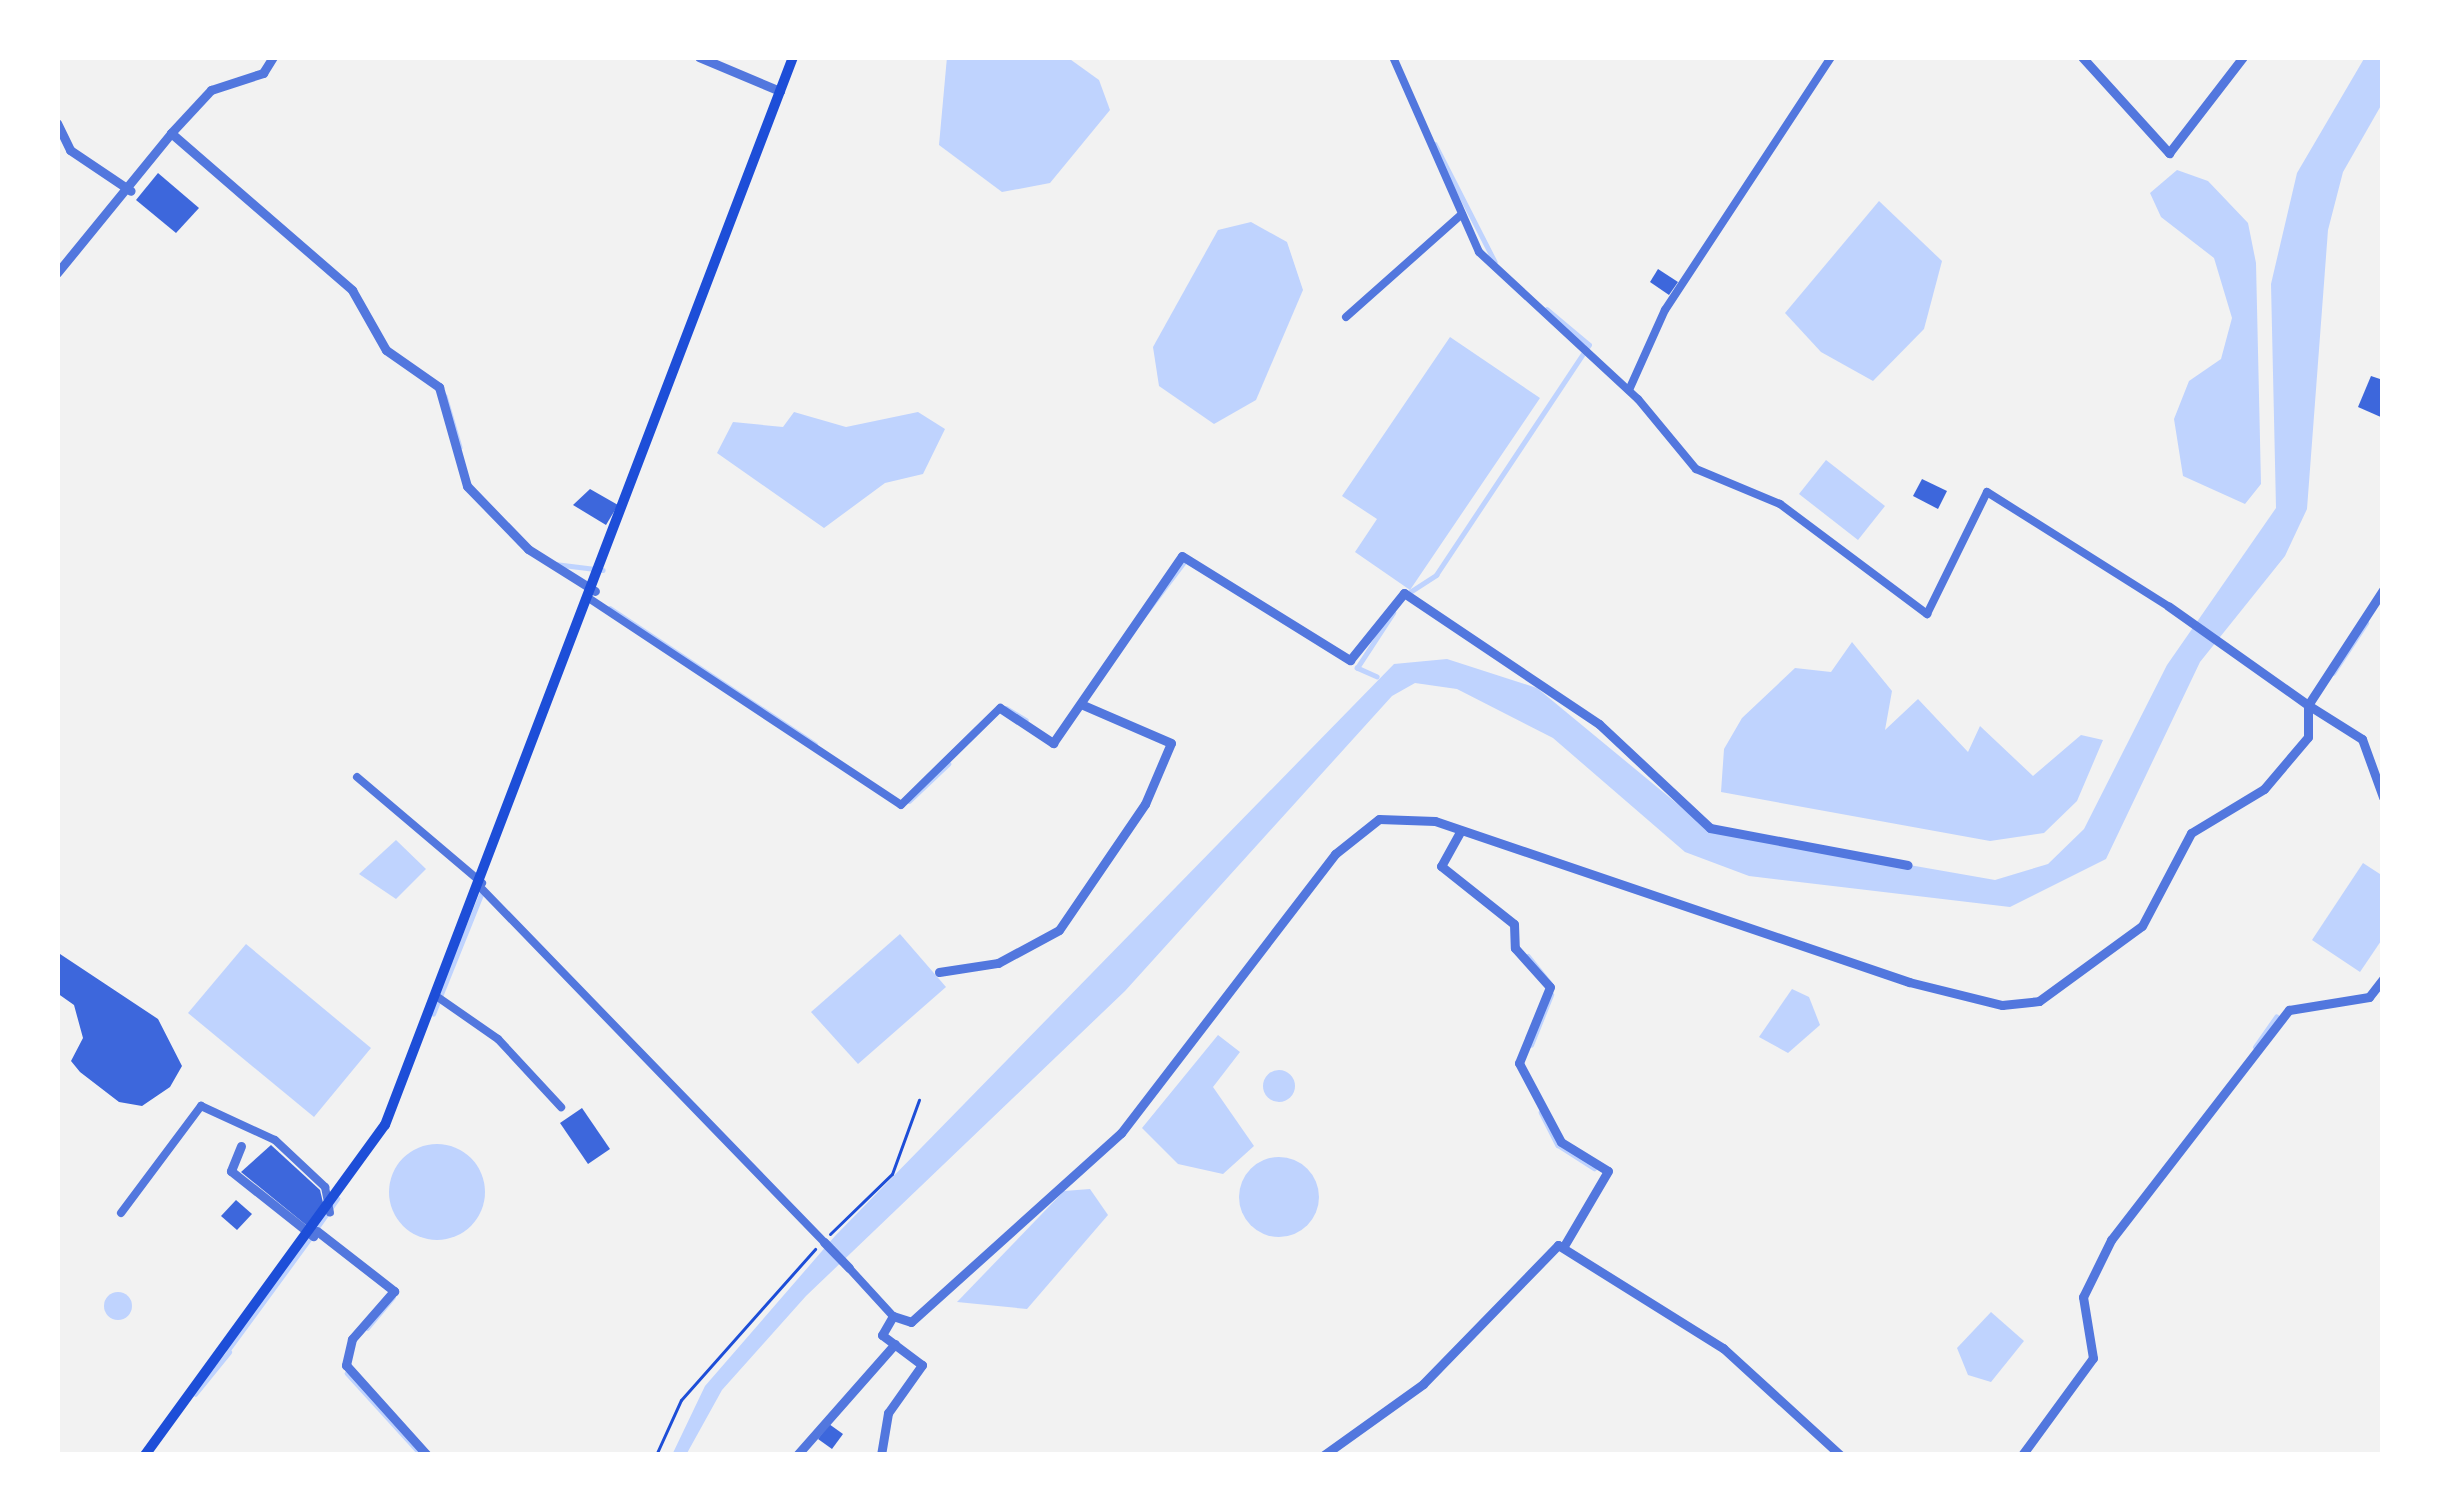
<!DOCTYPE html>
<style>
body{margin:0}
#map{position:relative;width:2440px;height:1512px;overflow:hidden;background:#f2f2f2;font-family:"Exo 2",sans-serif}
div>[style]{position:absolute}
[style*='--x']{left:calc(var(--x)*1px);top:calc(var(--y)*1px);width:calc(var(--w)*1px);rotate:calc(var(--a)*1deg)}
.water>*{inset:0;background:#bfd3fe}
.round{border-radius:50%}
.stream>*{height:4.5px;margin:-2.25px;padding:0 2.25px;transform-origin:2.25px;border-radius:2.25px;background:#bfd3fe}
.building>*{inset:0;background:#3d67dc}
.path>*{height:3px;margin:-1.5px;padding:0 1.5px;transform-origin:1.5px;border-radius:1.5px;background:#1d4ed8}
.minor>*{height:8px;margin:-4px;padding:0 4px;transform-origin:4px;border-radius:4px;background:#5277de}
.tertiary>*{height:9px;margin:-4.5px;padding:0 4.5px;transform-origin:4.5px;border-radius:4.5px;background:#5277de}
.secondary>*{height:10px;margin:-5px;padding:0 5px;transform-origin:5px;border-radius:5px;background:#1d4ed8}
span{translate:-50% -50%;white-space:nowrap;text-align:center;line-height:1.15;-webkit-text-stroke:12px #fff;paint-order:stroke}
.frame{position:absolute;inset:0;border:60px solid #fff;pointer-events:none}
</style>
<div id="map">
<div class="water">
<div style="clip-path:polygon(947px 57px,1067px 57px,1099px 80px,1110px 110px,1050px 183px,1002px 192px,939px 145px)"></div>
<div style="clip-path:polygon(2365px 57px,2383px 57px,2383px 102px,2343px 172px,2328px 230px,2307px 509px,2285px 556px,2200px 662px,2106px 859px,2010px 907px,1749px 876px,1685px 852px,1553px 738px,1457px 689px,1415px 683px,1392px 696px,1125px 991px,806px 1296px,722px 1390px,686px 1455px,672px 1455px,705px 1386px,835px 1236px,1394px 664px,1447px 659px,1537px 688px,1709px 830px,1995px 880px,2048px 864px,2084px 829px,2167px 665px,2276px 508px,2271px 284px,2297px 173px)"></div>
<div style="clip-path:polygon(2177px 170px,2208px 181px,2248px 223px,2256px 263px,2261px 484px,2245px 504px,2183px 476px,2174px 419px,2189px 381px,2221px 359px,2232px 318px,2214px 258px,2161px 217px,2150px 193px)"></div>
<div style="clip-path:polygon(1879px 201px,1942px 261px,1924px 329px,1873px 381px,1821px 352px,1785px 313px)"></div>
<div style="clip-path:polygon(1251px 222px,1287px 242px,1303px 290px,1256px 400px,1214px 424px,1159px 386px,1153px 347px,1218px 230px)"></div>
<div style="clip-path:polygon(1450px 337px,1540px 398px,1410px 590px,1355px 552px,1377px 519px,1342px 496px)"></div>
<div style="clip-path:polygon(794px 412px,846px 427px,918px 412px,945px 429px,923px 474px,885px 483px,824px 528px,717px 453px,733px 422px,783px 427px)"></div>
<div style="clip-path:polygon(1826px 460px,1885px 506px,1858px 540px,1799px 494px)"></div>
<div style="clip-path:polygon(1852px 642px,1892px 691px,1885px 730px,1918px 699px,1968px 752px,1980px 726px,2033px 776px,2081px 735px,2103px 740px,2077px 801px,2044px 833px,1990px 841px,1721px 792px,1724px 749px,1742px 718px,1795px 668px,1831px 672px)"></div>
<div style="clip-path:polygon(396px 840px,426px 869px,396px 899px,359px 874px)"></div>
<div style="clip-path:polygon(2363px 863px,2383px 876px,2383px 938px,2360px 972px,2312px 940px)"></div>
<div style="clip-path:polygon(900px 934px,946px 987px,858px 1064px,811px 1012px)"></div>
<div style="clip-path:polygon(246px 944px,371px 1048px,314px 1117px,188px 1013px)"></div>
<div style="clip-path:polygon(1792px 989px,1809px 997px,1820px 1025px,1788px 1053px,1759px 1037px)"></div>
<div style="clip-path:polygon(1218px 1035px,1240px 1052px,1213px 1087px,1254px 1146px,1223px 1174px,1178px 1164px,1142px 1128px)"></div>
<div class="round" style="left:1263px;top:1070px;width:32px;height:32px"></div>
<div class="round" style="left:389px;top:1144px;width:96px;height:96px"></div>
<div class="round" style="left:1239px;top:1157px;width:80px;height:80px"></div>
<div style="clip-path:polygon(1090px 1189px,1108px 1215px,1027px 1309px,957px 1302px,1064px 1191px)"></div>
<div class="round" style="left:104px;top:1292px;width:28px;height:28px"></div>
<div style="clip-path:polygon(1991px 1312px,2024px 1341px,1991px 1382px,1968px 1375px,1957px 1348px)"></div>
</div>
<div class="stream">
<div style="--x:1435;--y:144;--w:132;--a:63"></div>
<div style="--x:445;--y:396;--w:53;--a:73.6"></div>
<div style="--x:555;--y:564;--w:48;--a:7.1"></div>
<div style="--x:1407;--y:594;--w:35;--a:-33"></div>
<div style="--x:1436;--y:575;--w:276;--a:-56.4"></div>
<div style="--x:1589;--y:345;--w:55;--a:-140.2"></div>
<div style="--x:610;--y:608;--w:246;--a:33.6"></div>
<div style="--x:1125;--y:640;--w:98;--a:-52.9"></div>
<div style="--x:2333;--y:673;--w:60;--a:-56.6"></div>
<div style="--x:1377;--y:677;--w:22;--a:-156"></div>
<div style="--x:1357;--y:668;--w:66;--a:-56.8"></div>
<div style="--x:1006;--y:708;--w:23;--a:31"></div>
<div style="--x:909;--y:801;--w:54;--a:-43.5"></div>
<div style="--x:1528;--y:956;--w:36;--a:51"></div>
<div style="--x:433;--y:1014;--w:131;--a:-68.1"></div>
<div style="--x:1531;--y:1045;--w:54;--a:-68.2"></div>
<div style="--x:2255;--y:1047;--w:37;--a:-55"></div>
<div style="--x:1541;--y:1112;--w:37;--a:63"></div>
<div style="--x:1558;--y:1145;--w:43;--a:32.6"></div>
<div style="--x:316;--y:1229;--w:37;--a:-55"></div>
<div style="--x:367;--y:1328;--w:40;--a:-50"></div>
<div style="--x:228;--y:1350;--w:139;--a:-53.8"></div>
<div style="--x:347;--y:1373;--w:107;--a:47.7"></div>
<div style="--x:195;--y:1394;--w:54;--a:-51"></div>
</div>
<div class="building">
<div style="clip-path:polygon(158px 173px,199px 208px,176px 233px,136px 200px)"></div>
<div style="clip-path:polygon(1658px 269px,1678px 282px,1669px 295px,1650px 282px)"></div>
<div style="clip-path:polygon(2371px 376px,2383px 380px,2383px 418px,2358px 407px)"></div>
<div style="clip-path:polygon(1922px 479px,1947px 491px,1938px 509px,1913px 496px)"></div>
<div style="clip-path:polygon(590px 489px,618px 505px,606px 525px,573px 505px)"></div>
<div style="clip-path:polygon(57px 952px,158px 1019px,182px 1066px,170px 1087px,142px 1106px,119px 1102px,80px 1072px,71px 1061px,83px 1038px,74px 1005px,57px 993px)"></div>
<div style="clip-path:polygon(582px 1108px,610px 1149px,588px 1164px,560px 1123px)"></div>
<div style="clip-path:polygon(271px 1145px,320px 1190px,325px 1211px,311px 1229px,241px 1172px)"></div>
<div style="clip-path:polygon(236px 1200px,252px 1214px,237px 1230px,221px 1216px)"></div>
<div style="clip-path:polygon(829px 1424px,843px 1434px,832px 1449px,818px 1439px)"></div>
</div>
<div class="path">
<div style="--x:830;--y:1234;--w:86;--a:-44.1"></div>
<div style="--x:892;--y:1174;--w:79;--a:-70"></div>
<div style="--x:656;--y:1455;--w:60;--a:-65.6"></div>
<div style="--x:681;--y:1400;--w:202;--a:-48.4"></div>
</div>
<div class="minor">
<div style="--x:1393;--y:57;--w:213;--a:66.2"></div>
<div style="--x:1479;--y:252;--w:217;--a:42.8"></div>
<div style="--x:1638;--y:399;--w:91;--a:50.4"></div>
<div style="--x:1696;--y:469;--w:91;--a:22.6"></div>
<div style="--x:1780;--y:504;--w:184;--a:36.8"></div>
<div style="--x:1927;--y:614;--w:136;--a:-63.8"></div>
<div style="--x:1987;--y:492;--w:214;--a:32.2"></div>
<div style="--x:1346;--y:317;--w:155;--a:-41.6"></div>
<div style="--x:1629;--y:390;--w:88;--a:-65.8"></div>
<div style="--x:1665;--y:310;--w:303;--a:-56.7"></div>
<div style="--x:590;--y:599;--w:373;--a:33.5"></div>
<div style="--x:901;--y:805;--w:139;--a:-44.4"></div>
<div style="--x:357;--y:777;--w:164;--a:40.3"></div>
<div style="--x:481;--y:888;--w:493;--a:45.9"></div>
<div style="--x:439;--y:998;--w:72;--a:34.8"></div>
<div style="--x:498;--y:1039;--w:93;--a:47.2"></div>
<div style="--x:121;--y:1213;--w:134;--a:-53.2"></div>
<div style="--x:201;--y:1106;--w:81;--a:24.7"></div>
<div style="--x:275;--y:1140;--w:69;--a:43.2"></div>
<div style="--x:325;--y:1187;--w:26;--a:79"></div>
<div style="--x:849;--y:1268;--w:65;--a:47.5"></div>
</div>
<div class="tertiary">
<div style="--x:699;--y:57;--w:88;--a:22.8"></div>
<div style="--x:2082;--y:57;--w:130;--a:47.8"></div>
<div style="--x:2169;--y:153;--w:121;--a:-52.4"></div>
<div style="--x:57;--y:123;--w:30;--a:64"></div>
<div style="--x:70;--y:150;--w:73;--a:33.9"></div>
<div style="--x:171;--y:133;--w:59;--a:-47.1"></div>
<div style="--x:211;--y:90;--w:55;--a:-18.1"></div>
<div style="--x:263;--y:73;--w:19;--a:-58"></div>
<div style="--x:57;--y:273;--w:181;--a:-50.8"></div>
<div style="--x:171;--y:133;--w:240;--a:40.9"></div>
<div style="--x:352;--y:290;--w:69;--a:60.5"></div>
<div style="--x:386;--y:350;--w:65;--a:34.9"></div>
<div style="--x:439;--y:387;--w:103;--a:74.2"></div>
<div style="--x:467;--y:486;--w:88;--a:45.9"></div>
<div style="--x:528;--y:549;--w:79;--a:32.1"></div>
<div style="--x:2383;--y:590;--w:137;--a:123.1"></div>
<div style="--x:2308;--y:705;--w:64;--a:32.2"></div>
<div style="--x:2362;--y:739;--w:62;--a:70.1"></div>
<div style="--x:1000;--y:708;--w:64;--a:33.4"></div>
<div style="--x:1053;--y:743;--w:227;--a:-55.4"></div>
<div style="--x:1182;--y:556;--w:198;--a:31.8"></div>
<div style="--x:1350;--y:660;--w:86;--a:-51.1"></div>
<div style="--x:1404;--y:593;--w:235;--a:33.9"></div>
<div style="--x:1599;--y:724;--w:152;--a:43.1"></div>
<div style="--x:1710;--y:828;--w:201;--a:10.6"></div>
<div style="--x:1460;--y:832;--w:39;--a:119"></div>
<div style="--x:1441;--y:866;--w:93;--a:38.5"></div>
<div style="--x:1514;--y:924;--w:24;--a:88"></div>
<div style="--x:1515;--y:948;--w:52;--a:48.1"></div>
<div style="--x:1550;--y:987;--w:82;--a:112.2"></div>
<div style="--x:1519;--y:1063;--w:89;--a:62"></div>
<div style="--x:1561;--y:1142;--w:55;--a:31.7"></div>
<div style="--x:1608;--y:1171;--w:87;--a:120.4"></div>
<div style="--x:939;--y:972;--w:60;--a:-8.7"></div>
<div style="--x:998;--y:963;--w:69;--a:-28.4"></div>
<div style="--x:1059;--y:930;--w:153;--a:-55.7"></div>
<div style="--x:1145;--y:804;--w:66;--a:-66.9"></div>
<div style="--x:1171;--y:743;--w:98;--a:-156.6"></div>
<div style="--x:241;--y:1146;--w:27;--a:112"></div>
<div style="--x:231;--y:1171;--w:105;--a:38.4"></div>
<div style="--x:317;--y:1231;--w:98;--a:37.9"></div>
<div style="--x:394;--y:1291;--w:64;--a:131.2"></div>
<div style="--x:352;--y:1339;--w:27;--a:103"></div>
<div style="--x:346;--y:1365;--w:121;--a:48"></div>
<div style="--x:824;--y:1242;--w:36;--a:46"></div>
<div style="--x:797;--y:1455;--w:148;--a:-48.6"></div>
<div style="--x:881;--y:1455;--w:43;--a:-80.5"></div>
<div style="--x:888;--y:1413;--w:59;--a:-54.7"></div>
<div style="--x:922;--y:1365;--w:50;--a:-143.1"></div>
<div style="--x:882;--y:1335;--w:22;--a:-60"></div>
<div style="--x:893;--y:1316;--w:19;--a:18"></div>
<div style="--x:911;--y:1322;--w:283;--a:-42"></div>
<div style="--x:1121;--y:1133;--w:352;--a:-52.5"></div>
<div style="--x:1335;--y:854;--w:56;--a:-38.5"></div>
<div style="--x:1379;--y:819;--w:56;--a:2"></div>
<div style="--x:1435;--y:821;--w:501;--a:18.76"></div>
<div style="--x:1909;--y:982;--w:96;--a:13.9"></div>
<div style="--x:2002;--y:1005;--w:37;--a:-6"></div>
<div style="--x:2039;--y:1001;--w:127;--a:-36.1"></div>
<div style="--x:2142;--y:926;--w:105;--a:-62.2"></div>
<div style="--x:2191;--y:833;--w:85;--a:-31.1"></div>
<div style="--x:2264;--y:789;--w:68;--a:-49.8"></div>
<div style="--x:2308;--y:737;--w:32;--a:-90"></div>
<div style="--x:2308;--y:705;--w:171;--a:-144.7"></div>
<div style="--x:1324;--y:1455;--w:122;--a:-35.6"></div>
<div style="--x:1423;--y:1384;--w:194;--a:-45.8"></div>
<div style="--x:1558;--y:1245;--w:195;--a:32"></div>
<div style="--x:1723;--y:1348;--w:159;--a:42.4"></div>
<div style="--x:2022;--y:1455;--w:120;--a:-53.8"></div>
<div style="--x:2093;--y:1358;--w:62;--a:-99.3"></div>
<div style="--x:2083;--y:1297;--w:64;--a:-63.8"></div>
<div style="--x:2111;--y:1240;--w:291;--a:-52.3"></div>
<div style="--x:2289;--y:1010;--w:81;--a:-9.2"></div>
<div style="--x:2369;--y:997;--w:23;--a:-52"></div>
</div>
<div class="secondary">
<div style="--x:145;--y:1455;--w:408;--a:-54"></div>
<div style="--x:385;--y:1125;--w:1143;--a:-69.09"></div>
</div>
<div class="frame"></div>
</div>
